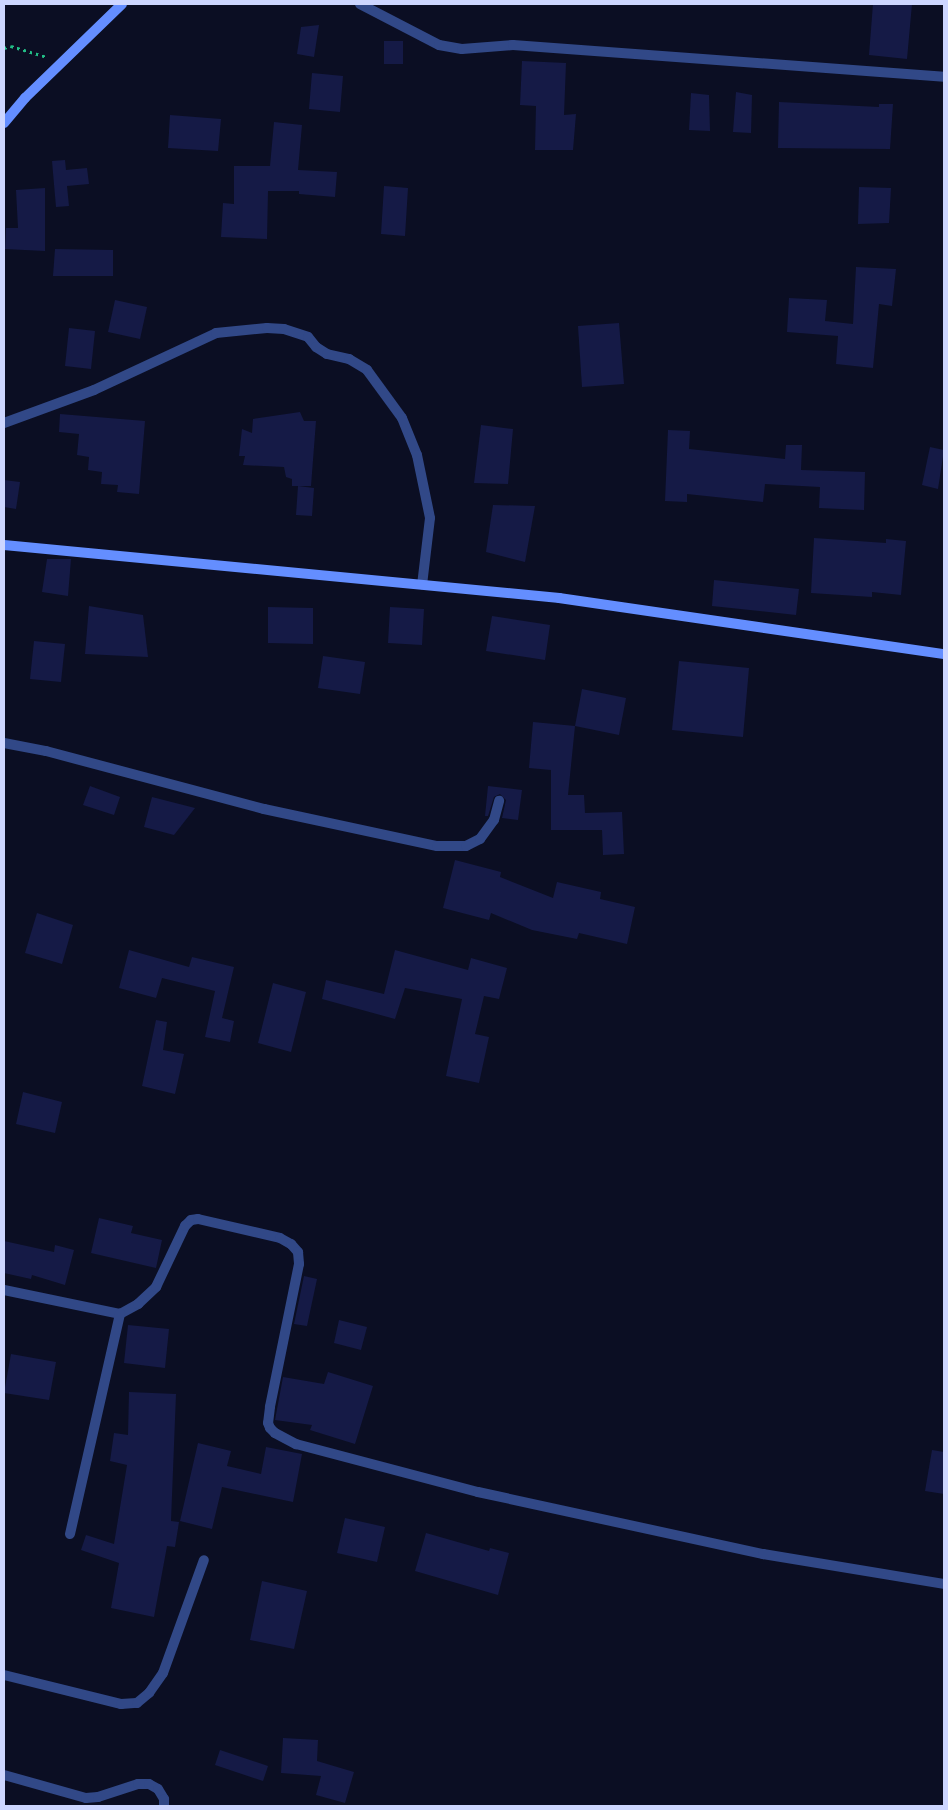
<!DOCTYPE html>
<style>
body{margin:0}
#map{position:relative;width:948px;height:1810px;overflow:hidden;background:#0b0e23;font-family:Lato,sans-serif}
div>[style]{position:absolute}
[style*='--x']{left:calc(var(--x)*1px);top:calc(var(--y)*1px);width:calc(var(--w)*1px);rotate:calc(var(--a)*1deg)}
.building>*{inset:0;background:#151a46}
.path>*{height:3px;margin-top:-1.5px;transform-origin:0;background:repeating-linear-gradient(90deg,#22be86 0 2.5px,transparent 0 6.5px)}
.street>*{height:10px;margin:-5px;padding:0 5px;transform-origin:5px;border-radius:5px;background:#314887}
.secondary>*{height:10px;margin:-5px;padding:0 5px;transform-origin:5px;border-radius:5px;background:#648eff}
span{translate:-50% -50%;white-space:nowrap;text-align:center;line-height:1.15;-webkit-text-stroke:4px #0b0e23;paint-order:stroke}
.frame{position:absolute;inset:0;border:5px solid #cdd6ff;pointer-events:none}
</style>
<div id="map">
<div class="building">
<div style="clip-path:polygon(873px 4px,912px 4px,907px 59px,869px 55px)"></div>
<div style="clip-path:polygon(319px 25px,314px 57px,297px 54px,301px 27px)"></div>
<div style="clip-path:polygon(384px 41px,403px 41px,403px 64px,384px 64px)"></div>
<div style="clip-path:polygon(522px 61px,566px 63px,564px 115px,576px 114px,573px 150px,535px 150px,536px 106px,520px 105px)"></div>
<div style="clip-path:polygon(312px 73px,343px 76px,340px 112px,309px 109px)"></div>
<div style="clip-path:polygon(736px 92px,752px 95px,751px 133px,733px 132px)"></div>
<div style="clip-path:polygon(691px 93px,709px 95px,710px 131px,689px 130px)"></div>
<div style="clip-path:polygon(779px 102px,879px 107px,879px 104px,893px 104px,890px 149px,778px 148px)"></div>
<div style="clip-path:polygon(170px 115px,221px 119px,218px 151px,168px 148px)"></div>
<div style="clip-path:polygon(274px 122px,302px 125px,298px 170px,337px 172px,335px 197px,299px 194px,299px 191px,268px 191px,267px 239px,221px 237px,223px 203px,234px 204px,234px 166px,270px 166px)"></div>
<div style="clip-path:polygon(65px 160px,66px 170px,87px 168px,89px 184px,67px 186px,69px 206px,56px 207px,52px 161px)"></div>
<div style="clip-path:polygon(384px 186px,408px 188px,405px 236px,381px 234px)"></div>
<div style="clip-path:polygon(859px 187px,891px 188px,889px 223px,858px 224px)"></div>
<div style="clip-path:polygon(45px 188px,45px 251px,5px 249px,6px 228px,18px 228px,16px 190px)"></div>
<div style="clip-path:polygon(55px 249px,113px 250px,113px 276px,53px 276px)"></div>
<div style="clip-path:polygon(856px 267px,896px 269px,892px 306px,879px 304px,873px 368px,836px 364px,838px 336px,787px 332px,789px 298px,827px 300px,825px 321px,853px 324px)"></div>
<div style="clip-path:polygon(115px 300px,147px 307px,140px 339px,108px 332px)"></div>
<div style="clip-path:polygon(619px 323px,624px 384px,582px 387px,578px 326px)"></div>
<div style="clip-path:polygon(69px 328px,95px 331px,91px 369px,65px 366px)"></div>
<div style="clip-path:polygon(300px 412px,304px 421px,316px 421px,311px 486px,292px 486px,292px 479px,286px 477px,284px 467px,243px 465px,245px 456px,239px 456px,242px 429px,252px 433px,253px 419px)"></div>
<div style="clip-path:polygon(60px 414px,145px 421px,139px 494px,117px 492px,118px 485px,101px 484px,102px 472px,88px 470px,89px 457px,77px 455px,79px 434px,59px 432px)"></div>
<div style="clip-path:polygon(481px 425px,513px 429px,508px 484px,474px 483px)"></div>
<div style="clip-path:polygon(668px 430px,690px 431px,689px 449px,785px 459px,786px 445px,802px 445px,801px 470px,865px 472px,864px 510px,819px 508px,820px 487px,765px 484px,763px 502px,687px 494px,687px 502px,665px 501px)"></div>
<div style="clip-path:polygon(930px 447px,944px 450px,938px 489px,922px 485px)"></div>
<div style="clip-path:polygon(4px 480px,20px 482px,16px 509px,4px 507px)"></div>
<div style="clip-path:polygon(298px 486px,314px 488px,312px 516px,296px 515px)"></div>
<div style="clip-path:polygon(493px 505px,535px 506px,525px 562px,486px 552px)"></div>
<div style="clip-path:polygon(814px 538px,886px 543px,886px 539px,906px 541px,901px 595px,872px 592px,872px 597px,811px 593px)"></div>
<div style="clip-path:polygon(47px 559px,71px 559px,68px 596px,42px 592px)"></div>
<div style="clip-path:polygon(714px 580px,799px 589px,796px 615px,712px 606px)"></div>
<div style="clip-path:polygon(89px 606px,143px 615px,148px 657px,85px 654px)"></div>
<div style="clip-path:polygon(268px 607px,313px 608px,313px 644px,268px 643px)"></div>
<div style="clip-path:polygon(390px 607px,424px 609px,422px 645px,388px 643px)"></div>
<div style="clip-path:polygon(492px 616px,550px 625px,545px 660px,486px 651px)"></div>
<div style="clip-path:polygon(34px 641px,65px 644px,61px 682px,30px 679px)"></div>
<div style="clip-path:polygon(323px 656px,365px 662px,360px 694px,318px 688px)"></div>
<div style="clip-path:polygon(679px 661px,749px 668px,743px 737px,672px 730px)"></div>
<div style="clip-path:polygon(582px 689px,626px 698px,619px 735px,575px 726px)"></div>
<div style="clip-path:polygon(533px 722px,575px 726px,568px 795px,584px 795px,585px 813px,622px 812px,624px 854px,603px 855px,602px 830px,551px 830px,551px 770px,529px 768px)"></div>
<div style="clip-path:polygon(90px 786px,120px 797px,114px 815px,83px 805px)"></div>
<div style="clip-path:polygon(488px 786px,522px 790px,518px 820px,502px 818px,506px 800px,500px 794px,494px 797px,488px 816px,485px 816px)"></div>
<div style="clip-path:polygon(152px 797px,195px 808px,174px 835px,144px 827px)"></div>
<div style="clip-path:polygon(455px 860px,501px 872px,500px 877px,553px 898px,557px 882px,601px 892px,600px 899px,635px 907px,627px 944px,579px 933px,577px 939px,532px 930px,491px 913px,489px 920px,443px 908px)"></div>
<div style="clip-path:polygon(37px 913px,73px 925px,62px 964px,25px 953px)"></div>
<div style="clip-path:polygon(129px 950px,189px 967px,192px 957px,234px 967px,222px 1018px,234px 1021px,230px 1042px,205px 1037px,215px 991px,162px 978px,156px 998px,119px 988px)"></div>
<div style="clip-path:polygon(395px 950px,468px 970px,471px 958px,507px 968px,499px 999px,484px 996px,475px 1034px,489px 1037px,479px 1083px,446px 1076px,462px 999px,405px 988px,395px 1019px,322px 999px,326px 980px,384px 994px)"></div>
<div style="clip-path:polygon(273px 983px,306px 992px,291px 1052px,258px 1043px)"></div>
<div style="clip-path:polygon(156px 1020px,167px 1022px,163px 1050px,184px 1054px,175px 1094px,142px 1086px)"></div>
<div style="clip-path:polygon(23px 1092px,62px 1102px,55px 1133px,16px 1124px)"></div>
<div style="clip-path:polygon(99px 1218px,133px 1226px,131px 1233px,162px 1240px,156px 1268px,91px 1253px)"></div>
<div style="clip-path:polygon(4px 1241px,54px 1252px,55px 1245px,74px 1250px,65px 1285px,32px 1275px,31px 1279px,4px 1273px)"></div>
<div style="clip-path:polygon(304px 1276px,317px 1279px,307px 1326px,294px 1324px)"></div>
<div style="clip-path:polygon(339px 1320px,367px 1327px,361px 1350px,334px 1343px)"></div>
<div style="clip-path:polygon(128px 1325px,169px 1329px,165px 1368px,124px 1363px)"></div>
<div style="clip-path:polygon(11px 1354px,56px 1362px,49px 1400px,4px 1393px)"></div>
<div style="clip-path:polygon(328px 1372px,373px 1386px,355px 1444px,310px 1430px,312px 1425px,275px 1420px,283px 1377px,324px 1384px)"></div>
<div style="clip-path:polygon(129px 1392px,176px 1394px,171px 1521px,179px 1522px,175px 1547px,167px 1546px,154px 1617px,111px 1608px,119px 1563px,81px 1550px,86px 1535px,114px 1544px,127px 1465px,110px 1461px,114px 1433px,128px 1435px)"></div>
<div style="clip-path:polygon(198px 1443px,231px 1451px,227px 1466px,261px 1474px,266px 1447px,302px 1454px,293px 1502px,222px 1487px,212px 1529px,180px 1521px)"></div>
<div style="clip-path:polygon(932px 1450px,944px 1452px,944px 1494px,925px 1491px)"></div>
<div style="clip-path:polygon(345px 1518px,385px 1527px,377px 1562px,337px 1553px)"></div>
<div style="clip-path:polygon(426px 1533px,489px 1551px,490px 1548px,509px 1553px,498px 1595px,415px 1571px)"></div>
<div style="clip-path:polygon(262px 1581px,307px 1591px,294px 1649px,250px 1640px)"></div>
<div style="clip-path:polygon(283px 1738px,318px 1740px,317px 1761px,354px 1772px,345px 1803px,316px 1795px,321px 1776px,281px 1773px)"></div>
<div style="clip-path:polygon(220px 1750px,268px 1766px,263px 1781px,215px 1765px)"></div>
</div>
<div class="path">
<div style="--x:4;--y:48;--w:7;--a:-16"></div>
<div style="--x:11;--y:46;--w:38;--a:17"></div>
</div>
<div class="street">
<div style="--x:360;--y:4;--w:89;--a:27.4"></div>
<div style="--x:439;--y:45;--w:23;--a:10"></div>
<div style="--x:462;--y:49;--w:51;--a:-4.5"></div>
<div style="--x:513;--y:45;--w:432;--a:4.2"></div>
<div style="--x:4;--y:423;--w:96;--a:-20.1"></div>
<div style="--x:94;--y:390;--w:135;--a:-25"></div>
<div style="--x:216;--y:333;--w:51;--a:-5.6"></div>
<div style="--x:267;--y:328;--w:17;--a:3"></div>
<div style="--x:284;--y:329;--w:25;--a:18"></div>
<div style="--x:308;--y:337;--w:13;--a:51"></div>
<div style="--x:316;--y:347;--w:13;--a:32"></div>
<div style="--x:327;--y:354;--w:23;--a:13"></div>
<div style="--x:349;--y:359;--w:21;--a:31"></div>
<div style="--x:367;--y:370;--w:59;--a:53.9"></div>
<div style="--x:402;--y:418;--w:40;--a:68"></div>
<div style="--x:417;--y:455;--w:64;--a:78.3"></div>
<div style="--x:430;--y:518;--w:67;--a:96.8"></div>
<div style="--x:4;--y:743;--w:43;--a:10.8"></div>
<div style="--x:46;--y:751;--w:226;--a:14.9"></div>
<div style="--x:264;--y:809;--w:177;--a:12.1"></div>
<div style="--x:437;--y:846;--w:29;--a:0"></div>
<div style="--x:466;--y:846;--w:16;--a:-27"></div>
<div style="--x:480;--y:839;--w:24;--a:-54"></div>
<div style="--x:494;--y:820;--w:20;--a:-75"></div>
<div style="--x:4;--y:1290;--w:118;--a:11.7"></div>
<div style="--x:120;--y:1314;--w:21;--a:-29"></div>
<div style="--x:138;--y:1304;--w:25;--a:-43"></div>
<div style="--x:156;--y:1287;--w:68;--a:-64.6"></div>
<div style="--x:185;--y:1226;--w:8;--a:-45"></div>
<div style="--x:191;--y:1220;--w:7;--a:-8"></div>
<div style="--x:198;--y:1219;--w:84;--a:13"></div>
<div style="--x:280;--y:1238;--w:13;--a:29"></div>
<div style="--x:291;--y:1244;--w:11;--a:49"></div>
<div style="--x:298;--y:1252;--w:12;--a:85"></div>
<div style="--x:299;--y:1264;--w:146;--a:101.5"></div>
<div style="--x:270;--y:1407;--w:16;--a:97"></div>
<div style="--x:268;--y:1423;--w:5;--a:68"></div>
<div style="--x:270;--y:1428;--w:7;--a:45"></div>
<div style="--x:275;--y:1433;--w:24;--a:28"></div>
<div style="--x:296;--y:1444;--w:188;--a:14.8"></div>
<div style="--x:478;--y:1492;--w:292;--a:12.3"></div>
<div style="--x:763;--y:1554;--w:183;--a:9.4"></div>
<div style="--x:70;--y:1534;--w:226;--a:-77.2"></div>
<div style="--x:4;--y:1675;--w:121;--a:13.9"></div>
<div style="--x:121;--y:1704;--w:16;--a:-4"></div>
<div style="--x:137;--y:1703;--w:16;--a:-40"></div>
<div style="--x:149;--y:1693;--w:24;--a:-55"></div>
<div style="--x:163;--y:1673;--w:120;--a:-70.1"></div>
<div style="--x:4;--y:1775;--w:85;--a:15.7"></div>
<div style="--x:86;--y:1798;--w:12;--a:-5"></div>
<div style="--x:98;--y:1797;--w:42;--a:-18"></div>
<div style="--x:138;--y:1784;--w:11;--a:0"></div>
<div style="--x:149;--y:1784;--w:10;--a:29"></div>
<div style="--x:158;--y:1789;--w:12;--a:59"></div>
<div style="--x:164;--y:1799;--w:7;--a:90"></div>
</div>
<div class="secondary">
<div style="--x:4;--y:123;--w:33;--a:-50"></div>
<div style="--x:25;--y:98;--w:135;--a:-44.1"></div>
<div style="--x:4;--y:545;--w:558;--a:5.45"></div>
<div style="--x:559;--y:598;--w:389;--a:8.3"></div>
</div>
<div class="frame"></div>
</div>
